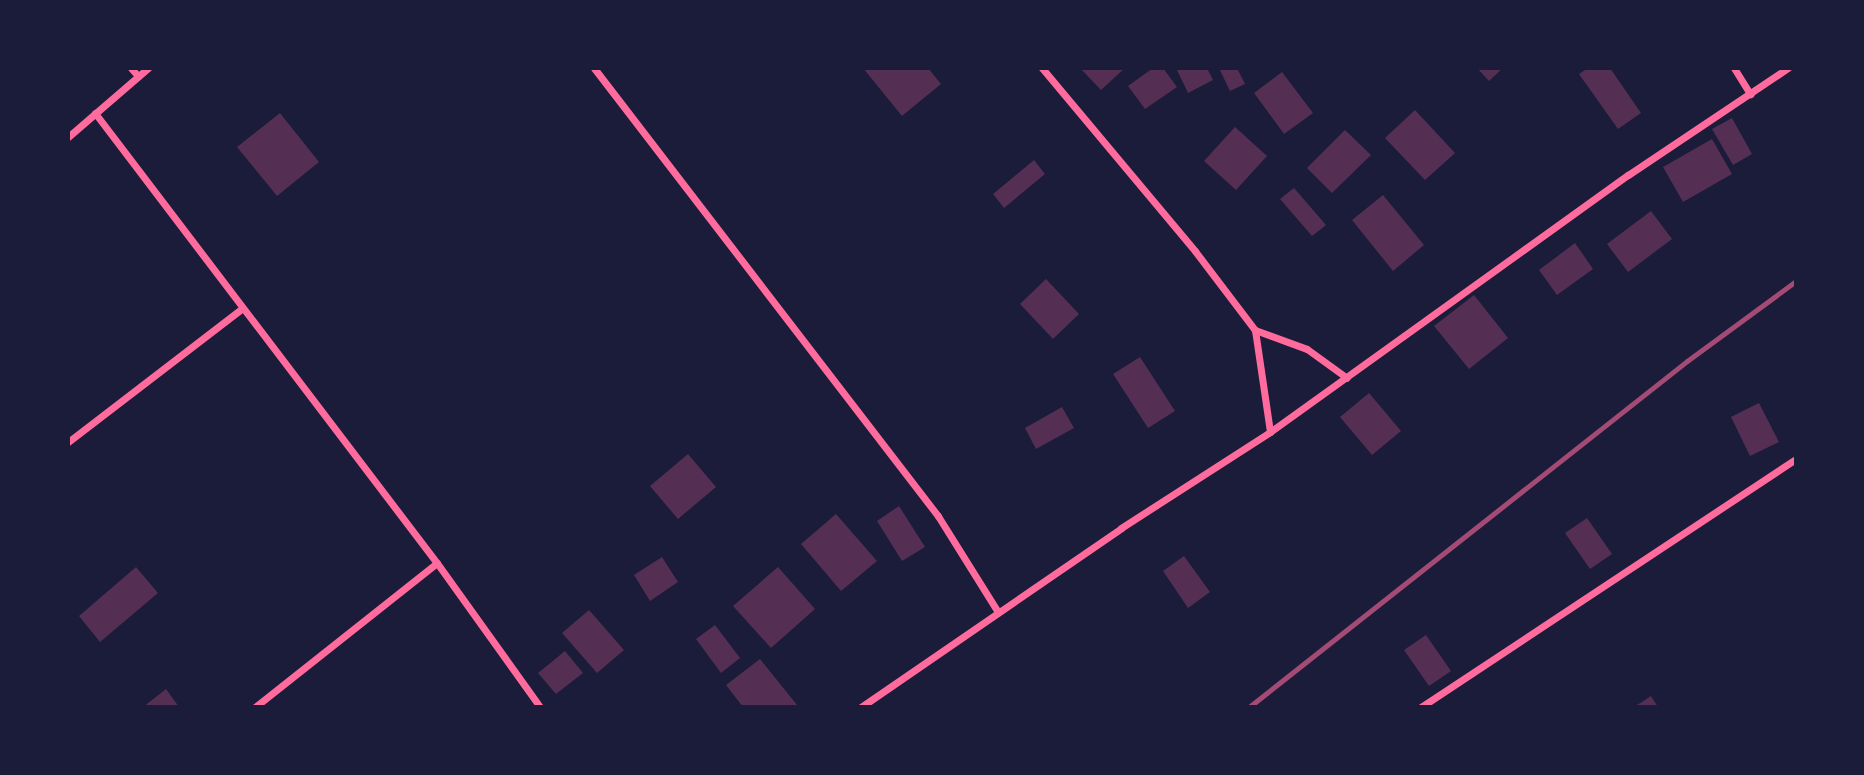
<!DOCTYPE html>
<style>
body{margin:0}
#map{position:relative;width:1864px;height:775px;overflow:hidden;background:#1b1b3a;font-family:"Crimson Pro",serif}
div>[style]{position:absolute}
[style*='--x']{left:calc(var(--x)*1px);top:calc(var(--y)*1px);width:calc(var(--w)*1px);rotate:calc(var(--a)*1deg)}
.building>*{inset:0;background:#542f53}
.minor>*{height:7px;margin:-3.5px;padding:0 3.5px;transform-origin:3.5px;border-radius:3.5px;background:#ff6b9d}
.rail>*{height:5px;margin:-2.5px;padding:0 2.5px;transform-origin:2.5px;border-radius:2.5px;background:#a44b75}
span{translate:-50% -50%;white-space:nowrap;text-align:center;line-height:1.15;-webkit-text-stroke:6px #1b1b3a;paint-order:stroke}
.frame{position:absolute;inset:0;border:70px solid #1b1b3a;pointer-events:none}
</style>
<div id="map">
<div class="building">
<div style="clip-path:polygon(863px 68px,928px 68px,941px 84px,902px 116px)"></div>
<div style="clip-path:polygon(1080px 68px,1125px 68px,1101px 90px)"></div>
<div style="clip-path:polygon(1153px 68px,1163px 68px,1177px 87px,1145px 109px,1128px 86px)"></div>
<div style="clip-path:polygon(1176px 68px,1207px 68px,1213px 80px,1188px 93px)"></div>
<div style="clip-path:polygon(1219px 68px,1237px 68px,1245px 84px,1230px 91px)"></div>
<div style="clip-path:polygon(1477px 68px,1503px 68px,1489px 81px)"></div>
<div style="clip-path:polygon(1588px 68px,1610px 68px,1641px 113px,1618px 129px,1579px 74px)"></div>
<div style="clip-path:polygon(1282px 72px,1313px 113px,1284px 134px,1254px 93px)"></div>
<div style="clip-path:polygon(1415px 110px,1455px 153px,1425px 180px,1385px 138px)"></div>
<div style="clip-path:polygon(280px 113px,319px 162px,277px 196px,237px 147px)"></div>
<div style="clip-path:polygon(1732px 118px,1752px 154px,1733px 165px,1712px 129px)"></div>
<div style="clip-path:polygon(1235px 127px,1267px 156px,1236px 190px,1204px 161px)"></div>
<div style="clip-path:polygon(1345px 130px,1371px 155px,1332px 193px,1307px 168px)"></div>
<div style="clip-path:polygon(1712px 139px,1732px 174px,1683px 202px,1663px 167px)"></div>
<div style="clip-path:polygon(1034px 160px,1045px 174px,1004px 208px,993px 194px)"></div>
<div style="clip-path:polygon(1294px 188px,1326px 225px,1312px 236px,1280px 199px)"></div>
<div style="clip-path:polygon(1383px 195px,1424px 245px,1393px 271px,1352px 220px)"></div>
<div style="clip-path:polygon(1651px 211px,1672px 239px,1628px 272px,1607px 244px)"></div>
<div style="clip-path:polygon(1575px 243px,1593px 269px,1557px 295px,1539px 270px)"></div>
<div style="clip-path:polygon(1046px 279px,1079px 314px,1053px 339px,1020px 304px)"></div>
<div style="clip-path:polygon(1474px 295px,1508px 338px,1469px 369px,1434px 326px)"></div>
<div style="clip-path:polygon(1140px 357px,1175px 411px,1148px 428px,1113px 374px)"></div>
<div style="clip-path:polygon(1369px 393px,1401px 431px,1372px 455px,1340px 417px)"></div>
<div style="clip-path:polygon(1759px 403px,1779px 442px,1750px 456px,1731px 417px)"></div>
<div style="clip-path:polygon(1062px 407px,1074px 428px,1036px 449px,1025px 428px)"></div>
<div style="clip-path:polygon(688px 454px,716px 487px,678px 519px,650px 486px)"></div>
<div style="clip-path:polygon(899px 506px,925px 547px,902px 561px,877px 521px)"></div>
<div style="clip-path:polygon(836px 514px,877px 561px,841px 591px,801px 544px)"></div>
<div style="clip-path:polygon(1587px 518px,1612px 554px,1590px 569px,1565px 533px)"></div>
<div style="clip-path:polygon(1184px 556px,1210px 592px,1188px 608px,1163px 571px)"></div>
<div style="clip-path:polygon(662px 557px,678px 582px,650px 601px,634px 575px)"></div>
<div style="clip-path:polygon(136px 567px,158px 593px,100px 642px,79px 616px)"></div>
<div style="clip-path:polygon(778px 567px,815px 609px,771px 648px,733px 606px)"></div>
<div style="clip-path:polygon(589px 610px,624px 650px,597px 673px,562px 633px)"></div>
<div style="clip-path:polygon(715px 625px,740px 658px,721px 673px,696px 639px)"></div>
<div style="clip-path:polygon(1426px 635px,1451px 671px,1429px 686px,1404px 650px)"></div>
<div style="clip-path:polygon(565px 651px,583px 673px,556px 694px,538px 673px)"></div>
<div style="clip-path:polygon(760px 659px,797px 705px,794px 707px,743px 707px,726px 685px)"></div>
<div style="clip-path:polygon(166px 689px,179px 707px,143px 707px)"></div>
<div style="clip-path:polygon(1651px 696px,1658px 707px,1634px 707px)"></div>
</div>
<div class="minor">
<div style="--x:131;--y:68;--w:11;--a:49"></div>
<div style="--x:594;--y:68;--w:565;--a:52.48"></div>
<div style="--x:938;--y:516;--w:113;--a:58"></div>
<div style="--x:1042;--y:68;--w:239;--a:50.1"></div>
<div style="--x:1195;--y:251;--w:99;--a:52.8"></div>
<div style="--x:1255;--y:330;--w:103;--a:81.6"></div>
<div style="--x:1734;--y:68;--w:31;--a:58"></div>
<div style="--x:95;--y:113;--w:565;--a:52.77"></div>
<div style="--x:437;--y:563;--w:177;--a:54.4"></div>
<div style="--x:68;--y:137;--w:106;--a:-40.8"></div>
<div style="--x:1255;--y:330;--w:55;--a:20.1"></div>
<div style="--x:1307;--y:349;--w:49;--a:35.9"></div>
<div style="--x:68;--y:442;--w:217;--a:-37.5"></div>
<div style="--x:255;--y:707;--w:232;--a:-38.4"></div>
<div style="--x:861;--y:707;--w:316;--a:-34.5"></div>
<div style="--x:1121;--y:528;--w:177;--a:-32.8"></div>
<div style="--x:1270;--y:432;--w:441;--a:-35.7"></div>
<div style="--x:1628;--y:175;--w:192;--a:-33.8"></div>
<div style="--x:1421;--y:707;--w:450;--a:-33.5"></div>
</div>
<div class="rail">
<div style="--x:1249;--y:707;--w:558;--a:-38.31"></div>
<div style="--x:1687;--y:361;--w:135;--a:-36.3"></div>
</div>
<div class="frame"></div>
</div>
